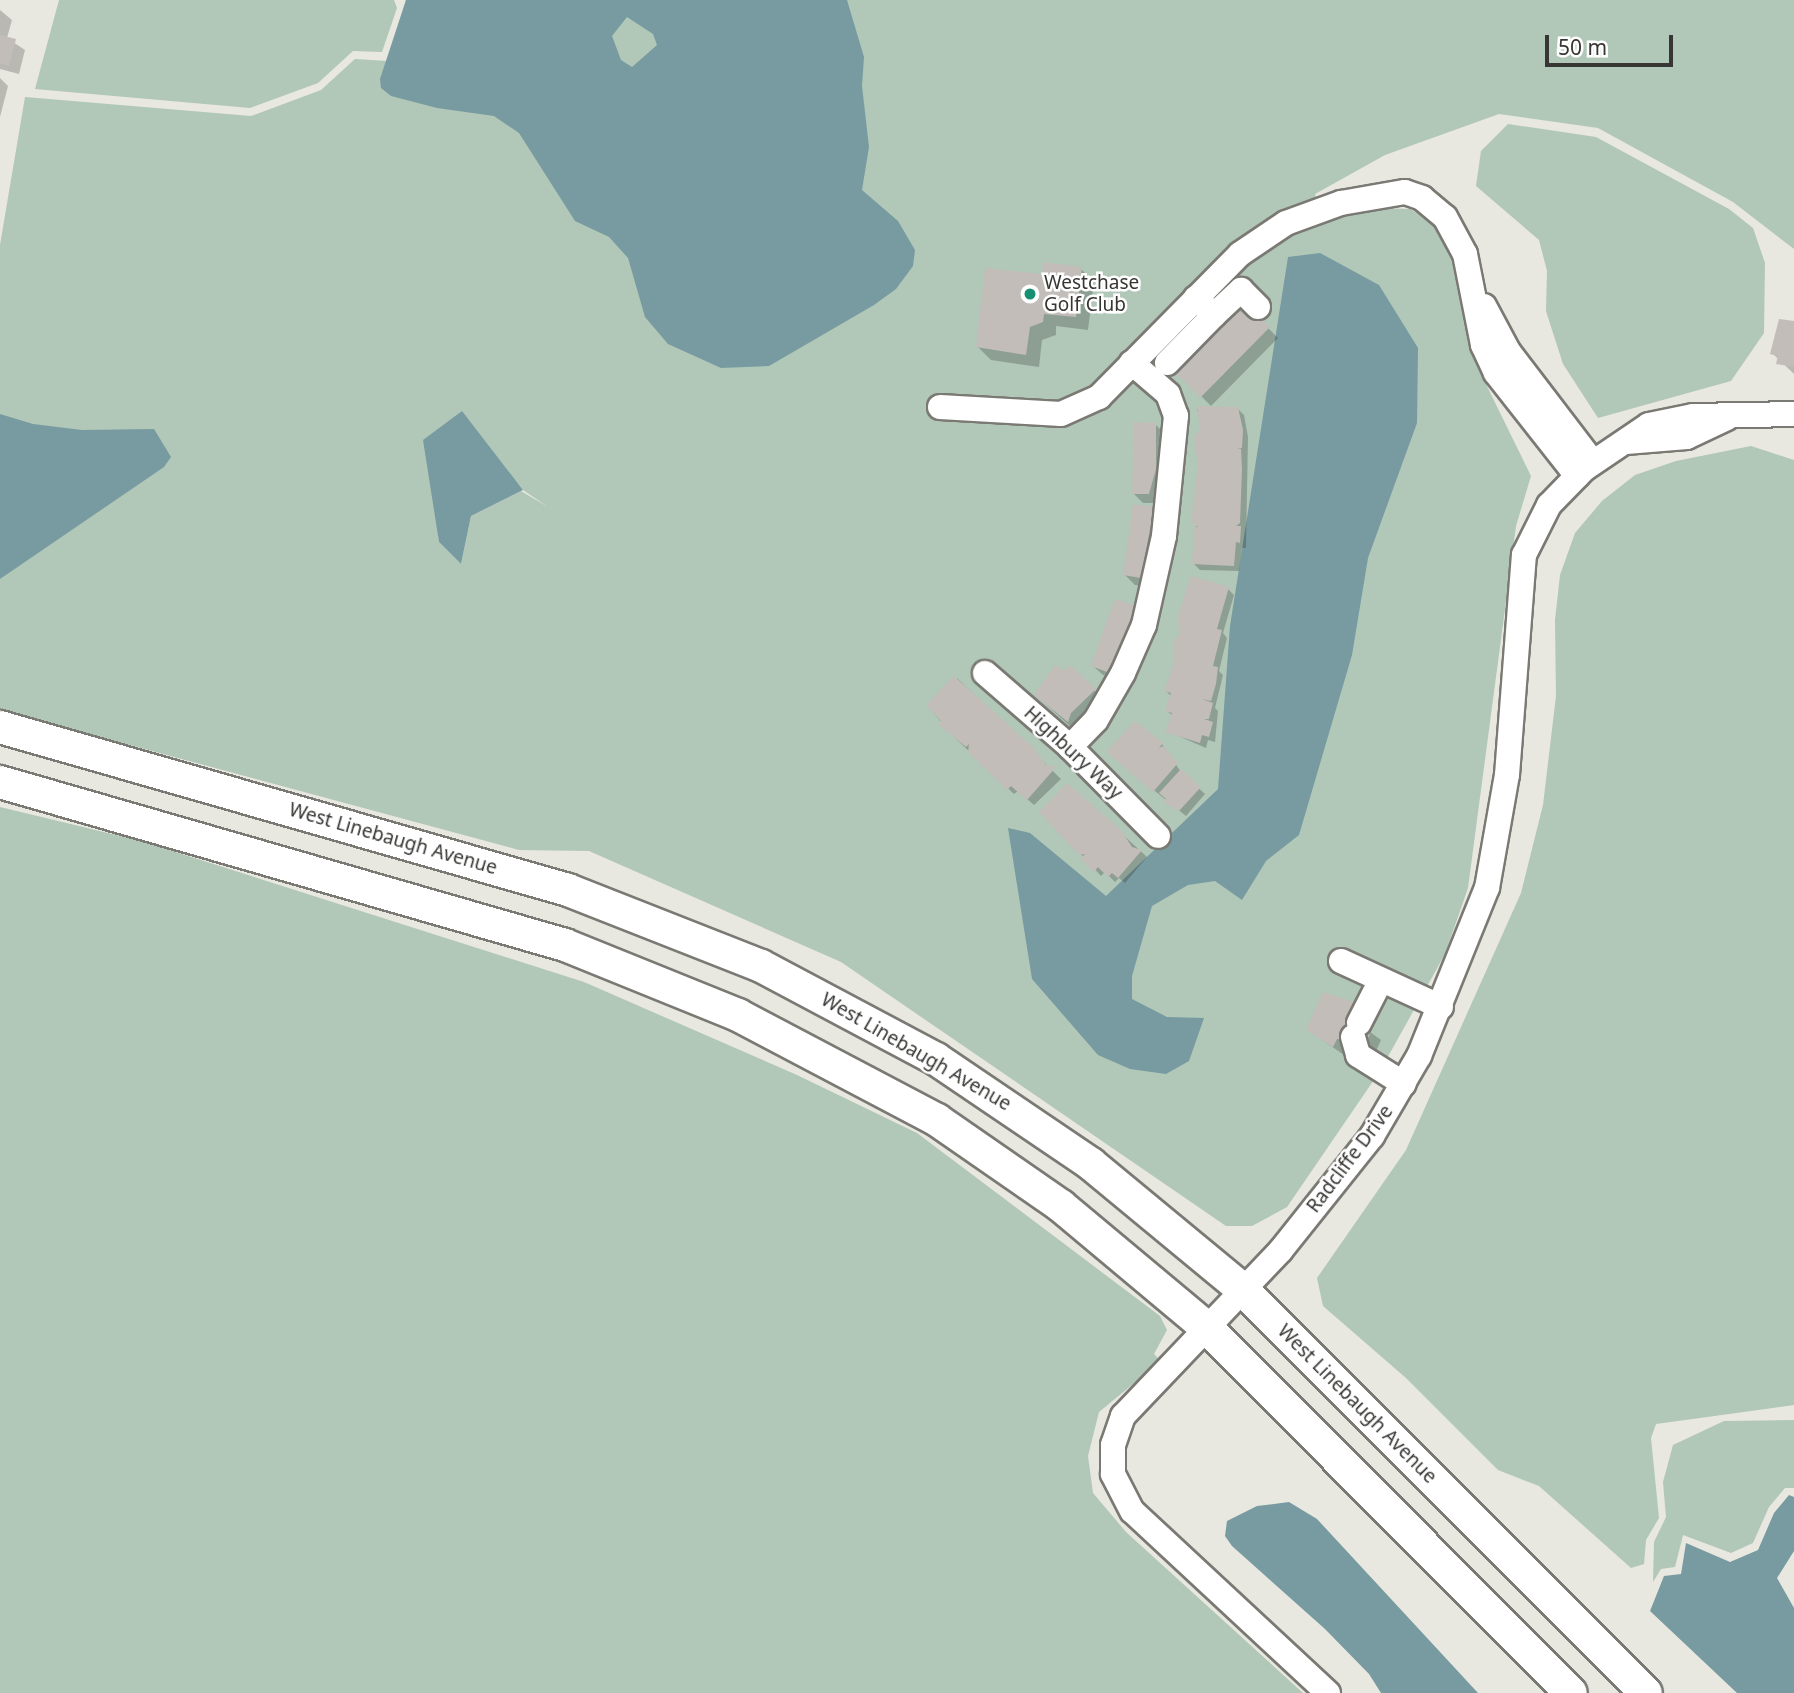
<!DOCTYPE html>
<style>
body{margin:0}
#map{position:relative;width:1794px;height:1693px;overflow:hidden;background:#e8e7e0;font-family:"Noto Sans",sans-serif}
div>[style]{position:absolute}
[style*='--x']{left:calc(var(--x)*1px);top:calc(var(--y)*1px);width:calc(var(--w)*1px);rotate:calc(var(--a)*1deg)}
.green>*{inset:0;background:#b1c7b8}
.water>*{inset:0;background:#779ba0}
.shadow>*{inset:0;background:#0003}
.building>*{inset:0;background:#c2bdb8}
.roads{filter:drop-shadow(2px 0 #7a7973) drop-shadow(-2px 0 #7a7973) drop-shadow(0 2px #7a7973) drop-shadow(0 -2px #7a7973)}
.minor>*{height:24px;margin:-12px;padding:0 12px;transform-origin:12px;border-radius:12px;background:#fff}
.major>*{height:32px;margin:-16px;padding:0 16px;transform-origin:16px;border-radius:16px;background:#fff}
.dots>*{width:19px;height:19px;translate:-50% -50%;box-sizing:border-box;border:4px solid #fff;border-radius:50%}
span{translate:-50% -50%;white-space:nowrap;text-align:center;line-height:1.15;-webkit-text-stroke:5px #fff;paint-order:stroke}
.poi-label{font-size:19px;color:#373634}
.left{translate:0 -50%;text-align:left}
.street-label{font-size:19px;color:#373634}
.scale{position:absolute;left:1545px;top:35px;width:128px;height:32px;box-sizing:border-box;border:4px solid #373634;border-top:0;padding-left:9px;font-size:21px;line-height:24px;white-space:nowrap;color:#373634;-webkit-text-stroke:5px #fff;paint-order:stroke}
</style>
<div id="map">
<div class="green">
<div style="clip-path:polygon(59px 0,394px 0,397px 8px,382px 52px,353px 51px,318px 83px,250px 108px,35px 89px)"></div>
<div style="clip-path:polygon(evenodd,406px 0,1794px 0,1794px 249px,1733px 202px,1598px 128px,1499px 114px,1385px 155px,1315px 194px,1322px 221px,1382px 208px,1410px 209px,1434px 223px,1455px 266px,1472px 318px,1481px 374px,1531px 476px,1516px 526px,1468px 888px,1445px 954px,1380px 1071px,1287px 1207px,1252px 1226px,1226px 1226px,841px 962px,589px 851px,519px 850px,0 710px,0 245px,25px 97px,251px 116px,321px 90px,355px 59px,387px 61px,406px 0,461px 411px,523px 490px,548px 507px,521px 491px,471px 516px,461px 564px,439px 542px,435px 502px,461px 411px)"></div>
<div style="clip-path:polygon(1508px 124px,1596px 137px,1729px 209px,1753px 228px,1765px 263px,1764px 333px,1731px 381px,1598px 418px,1563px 364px,1546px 311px,1547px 271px,1539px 240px,1476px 186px,1481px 151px)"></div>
<div style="clip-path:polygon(1751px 446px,1794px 460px,1794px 1405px,1656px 1424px,1651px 1438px,1659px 1518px,1646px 1540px,1644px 1564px,1631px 1568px,1539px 1486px,1498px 1470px,1406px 1378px,1323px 1306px,1317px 1278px,1406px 1150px,1521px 893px,1543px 805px,1556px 696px,1555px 620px,1560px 575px,1575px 533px,1602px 501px,1635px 475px,1676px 461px)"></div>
<div style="clip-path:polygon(0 807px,141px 841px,584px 982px,797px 1075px,917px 1133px,1160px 1316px,1167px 1330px,1154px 1354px,1161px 1361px,1099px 1412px,1088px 1456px,1093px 1493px,1126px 1532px,1303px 1693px,0 1693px)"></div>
<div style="clip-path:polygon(1794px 1420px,1794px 1488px,1785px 1488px,1769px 1507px,1753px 1543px,1731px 1553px,1683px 1535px,1675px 1567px,1661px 1569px,1653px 1582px,1654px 1542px,1666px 1517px,1663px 1482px,1673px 1445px,1724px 1421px)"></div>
</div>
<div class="water">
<div style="clip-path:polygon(evenodd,406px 0,847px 0,864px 57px,862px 86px,869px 147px,862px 190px,898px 221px,915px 250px,913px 266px,896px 289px,874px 305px,769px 366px,721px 368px,668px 344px,645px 317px,628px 258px,609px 237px,575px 221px,519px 133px,494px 116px,437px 108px,391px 96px,381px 88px,380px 79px,406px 0,627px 17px,653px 34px,657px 45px,632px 67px,621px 60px,612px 36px,627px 17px)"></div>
<div style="clip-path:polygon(1320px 253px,1379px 285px,1418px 348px,1417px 423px,1368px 558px,1352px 655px,1299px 835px,1266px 861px,1242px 900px,1215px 881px,1188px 885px,1152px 906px,1132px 976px,1132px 999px,1167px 1017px,1204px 1018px,1189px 1061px,1166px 1074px,1130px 1069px,1098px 1055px,1032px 979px,1008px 828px,1030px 833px,1106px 896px,1218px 789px,1230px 626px,1288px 257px)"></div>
<div style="clip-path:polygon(462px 411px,523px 490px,471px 516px,461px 564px,439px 542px,423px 440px)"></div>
<div style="clip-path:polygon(0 414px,33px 424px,82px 430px,154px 429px,171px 457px,164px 467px,0 579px)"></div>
<div style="clip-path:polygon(1789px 1495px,1794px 1497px,1794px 1551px,1777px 1578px,1794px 1608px,1794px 1693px,1737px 1693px,1650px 1611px,1664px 1576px,1681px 1574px,1686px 1543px,1730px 1562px,1758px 1550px,1774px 1513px)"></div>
<div style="clip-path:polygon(1289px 1502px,1317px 1519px,1478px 1693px,1381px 1693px,1369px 1674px,1325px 1629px,1232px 1546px,1225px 1536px,1227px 1521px,1257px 1506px)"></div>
</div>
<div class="shadow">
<div style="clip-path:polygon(0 10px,12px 20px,7px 38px,25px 50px,19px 74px,0 69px)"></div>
<div style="clip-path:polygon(0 78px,8px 86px,0 117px)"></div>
<div style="clip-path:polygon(1081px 269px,1094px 282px,1088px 330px,1056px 326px,1056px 335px,1042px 340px,1039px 367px,991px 360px,978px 347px,1043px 276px)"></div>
<div style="clip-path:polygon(1243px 303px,1278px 338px,1211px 406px,1176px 371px)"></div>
<div style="clip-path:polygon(1794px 324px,1794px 374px,1772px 353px)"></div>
<div style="clip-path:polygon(1197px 409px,1238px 409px,1244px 415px,1248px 437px,1246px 548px,1242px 548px,1239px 571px,1200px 570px,1194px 564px,1200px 451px,1195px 437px,1202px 429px)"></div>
<div style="clip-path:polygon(1155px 424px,1165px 434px,1159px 503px,1143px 503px,1133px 493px)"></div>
<div style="clip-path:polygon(1153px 509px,1163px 519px,1150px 587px,1135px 585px,1125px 575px)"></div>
<div style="clip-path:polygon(1228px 589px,1234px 595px,1223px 633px,1227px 638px,1219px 671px,1223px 675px,1215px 708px,1218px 711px,1215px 742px,1208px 740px,1206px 748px,1167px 731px,1173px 716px,1167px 711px,1172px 697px,1166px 691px)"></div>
<div style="clip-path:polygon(1135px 608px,1145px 617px,1117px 680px,1103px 675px,1093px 666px)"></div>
<div style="clip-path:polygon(1071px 668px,1101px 697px,1071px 727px,1042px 701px)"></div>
<div style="clip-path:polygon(957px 678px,1061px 779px,1034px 805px,1018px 791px,1014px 794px,952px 735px,928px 706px)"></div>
<div style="clip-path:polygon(1162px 744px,1181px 772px,1205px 794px,1186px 816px,1114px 758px)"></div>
<div style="clip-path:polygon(1042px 812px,1120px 832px,1147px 857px,1125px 883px,1119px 878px,1115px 882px,1105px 872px,1101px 876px)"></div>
<div style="clip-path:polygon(1353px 1003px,1363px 1013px,1362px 1026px,1381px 1040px,1376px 1051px,1357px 1043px,1344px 1055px,1308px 1030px)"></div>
</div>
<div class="building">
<div style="clip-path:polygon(0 35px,16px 39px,9px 66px,0 63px)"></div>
<div style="clip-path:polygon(1043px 262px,1082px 267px,1076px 317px,1044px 314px,1043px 322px,1030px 327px,1026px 355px,976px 347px,985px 268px,1042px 274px)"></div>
<div style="clip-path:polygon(1243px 301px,1270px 327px,1200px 398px,1174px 371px)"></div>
<div style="clip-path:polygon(1779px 319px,1794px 321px,1794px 367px,1776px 364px,1778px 356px,1770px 354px)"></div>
<div style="clip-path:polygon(1197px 406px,1238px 407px,1243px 430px,1242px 448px,1237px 449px,1241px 449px,1242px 469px,1240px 523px,1236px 526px,1241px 526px,1240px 543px,1236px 542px,1234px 566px,1192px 564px,1194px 527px,1198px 527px,1191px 523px,1198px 465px,1194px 437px,1200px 429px)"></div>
<div style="clip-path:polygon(1134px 422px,1156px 423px,1156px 469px,1149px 494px,1132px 494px)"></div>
<div style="clip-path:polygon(1133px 504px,1154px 507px,1141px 578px,1123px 575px)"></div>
<div style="clip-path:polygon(1191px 576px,1229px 587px,1217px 629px,1222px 630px,1213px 666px,1218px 667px,1216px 684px,1211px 701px,1202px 699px,1213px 703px,1209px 719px,1204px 719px,1213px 722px,1209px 737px,1202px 735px,1200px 743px,1165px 732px,1172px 713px,1165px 711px,1171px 693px,1164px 691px,1174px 664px,1174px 640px,1179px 635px,1178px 616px)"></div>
<div style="clip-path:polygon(1115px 599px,1136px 606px,1118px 657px,1107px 672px,1091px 666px)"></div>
<div style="clip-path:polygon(1055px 665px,1065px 671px,1070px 665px,1096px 689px,1071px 713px,1068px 722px,1034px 695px)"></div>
<div style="clip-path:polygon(954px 676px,1034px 748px,1046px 765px,1056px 767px,1027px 800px,1011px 786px,1007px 790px,968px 752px,969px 744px,966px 747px,938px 724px,941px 721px,926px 705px)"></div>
<div style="clip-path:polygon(1135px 721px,1163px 743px,1159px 748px,1163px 746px,1178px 763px,1153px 792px,1106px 752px)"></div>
<div style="clip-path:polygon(1181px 769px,1201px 787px,1179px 811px,1163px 802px,1166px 799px,1159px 793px)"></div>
<div style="clip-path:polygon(1067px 783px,1121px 830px,1132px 847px,1142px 850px,1118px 878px,1112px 873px,1108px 877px,1098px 867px,1094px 872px,1080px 859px,1085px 854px,1079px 855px,1039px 812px)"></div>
<div style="clip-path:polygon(1323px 992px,1354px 1002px,1352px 1020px,1372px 1029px,1366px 1043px,1337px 1039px,1333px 1047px,1306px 1030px)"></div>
</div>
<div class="roads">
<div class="minor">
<div style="--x:1484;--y:306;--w:51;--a:61.9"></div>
<div style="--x:1508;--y:351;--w:140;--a:52.6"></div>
<div style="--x:1214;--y:315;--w:37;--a:-43"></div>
<div style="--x:1241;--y:290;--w:24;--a:45"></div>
<div style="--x:1167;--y:363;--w:67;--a:-45.6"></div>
<div style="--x:1214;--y:315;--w:25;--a:-137"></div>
<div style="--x:940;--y:407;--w:121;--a:3.3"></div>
<div style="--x:1061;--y:414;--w:42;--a:-24.1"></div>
<div style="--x:1099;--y:397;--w:201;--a:-45.4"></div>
<div style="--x:1240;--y:254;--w:55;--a:-34"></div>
<div style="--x:1286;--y:223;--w:59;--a:-20"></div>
<div style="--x:1341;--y:203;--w:65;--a:-9.8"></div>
<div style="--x:1405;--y:192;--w:18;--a:19"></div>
<div style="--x:1422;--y:198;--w:30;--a:40"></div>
<div style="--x:1445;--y:217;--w:42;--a:61.6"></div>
<div style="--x:1465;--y:254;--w:93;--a:78.8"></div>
<div style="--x:1483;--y:345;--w:31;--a:65"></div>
<div style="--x:1496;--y:373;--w:131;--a:51.8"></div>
<div style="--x:1626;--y:442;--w:61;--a:-4.7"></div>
<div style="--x:1687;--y:437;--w:44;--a:-25.4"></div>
<div style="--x:985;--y:673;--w:113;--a:41"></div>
<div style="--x:1070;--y:747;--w:125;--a:45.3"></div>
<div style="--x:1070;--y:747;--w:37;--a:-46"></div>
<div style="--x:1096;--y:720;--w:54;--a:-60.1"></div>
<div style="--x:1123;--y:673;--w:52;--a:-66.4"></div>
<div style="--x:1144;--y:625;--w:91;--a:-77.3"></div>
<div style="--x:1164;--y:536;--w:121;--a:-84.3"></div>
<div style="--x:1176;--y:416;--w:23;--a:-110"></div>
<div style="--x:1168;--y:394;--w:48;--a:-139.3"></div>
<div style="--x:1341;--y:961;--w:110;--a:24.7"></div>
<div style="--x:1359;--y:1023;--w:48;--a:-62.9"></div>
<div style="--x:1353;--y:1037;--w:19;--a:74"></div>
<div style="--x:1358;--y:1055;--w:54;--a:32.2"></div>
<div style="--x:1328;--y:1693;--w:267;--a:-137.1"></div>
<div style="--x:1132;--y:1511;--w:42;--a:-117.2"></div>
<div style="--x:1113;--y:1474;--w:29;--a:-90"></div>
<div style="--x:1113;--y:1445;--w:31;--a:-71"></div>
<div style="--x:1123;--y:1416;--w:229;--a:-46.4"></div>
<div style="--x:1281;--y:1250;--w:146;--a:-51.4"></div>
<div style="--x:1372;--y:1136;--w:93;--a:-59.6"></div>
<div style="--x:1419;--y:1056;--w:181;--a:-68"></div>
<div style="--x:1487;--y:888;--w:115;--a:-80"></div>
<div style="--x:1507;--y:775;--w:221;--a:-85.6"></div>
<div style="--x:1524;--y:555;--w:56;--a:-63.4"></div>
<div style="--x:1549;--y:505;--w:50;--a:-45.8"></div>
<div style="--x:1584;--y:469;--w:78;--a:-34.1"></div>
<div style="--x:1649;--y:425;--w:45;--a:-11.6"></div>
<div style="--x:1693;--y:416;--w:101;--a:-1.1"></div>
</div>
<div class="major">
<div style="--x:0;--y:727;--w:591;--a:16.01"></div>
<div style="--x:568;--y:890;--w:207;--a:21.5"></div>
<div style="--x:761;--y:966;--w:198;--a:28"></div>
<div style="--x:936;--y:1059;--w:187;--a:34.1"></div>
<div style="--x:1091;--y:1164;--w:196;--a:39.6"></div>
<div style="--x:1242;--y:1289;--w:571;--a:45"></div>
<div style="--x:0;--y:782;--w:588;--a:16.09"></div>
<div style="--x:565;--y:945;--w:187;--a:22"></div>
<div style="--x:738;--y:1015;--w:225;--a:27.8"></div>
<div style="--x:937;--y:1120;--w:151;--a:34.7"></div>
<div style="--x:1061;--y:1206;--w:190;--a:39.9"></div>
<div style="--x:1207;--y:1328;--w:515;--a:45.08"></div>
</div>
</div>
<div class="dots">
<div style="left:1030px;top:294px;background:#168f73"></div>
</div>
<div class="poi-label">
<span class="left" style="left:1044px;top:294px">Westchase<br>Golf Club</span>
</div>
<div class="street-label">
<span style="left:1073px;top:753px;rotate:43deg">Highbury Way</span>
<span style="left:393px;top:839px;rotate:16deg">West Linebaugh Avenue</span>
<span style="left:916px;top:1052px;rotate:30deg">West Linebaugh Avenue</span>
<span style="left:1350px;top:1159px;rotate:-53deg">Radcliffe Drive</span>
<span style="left:1357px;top:1404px;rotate:45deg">West Linebaugh Avenue</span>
</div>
<div class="scale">50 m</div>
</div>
